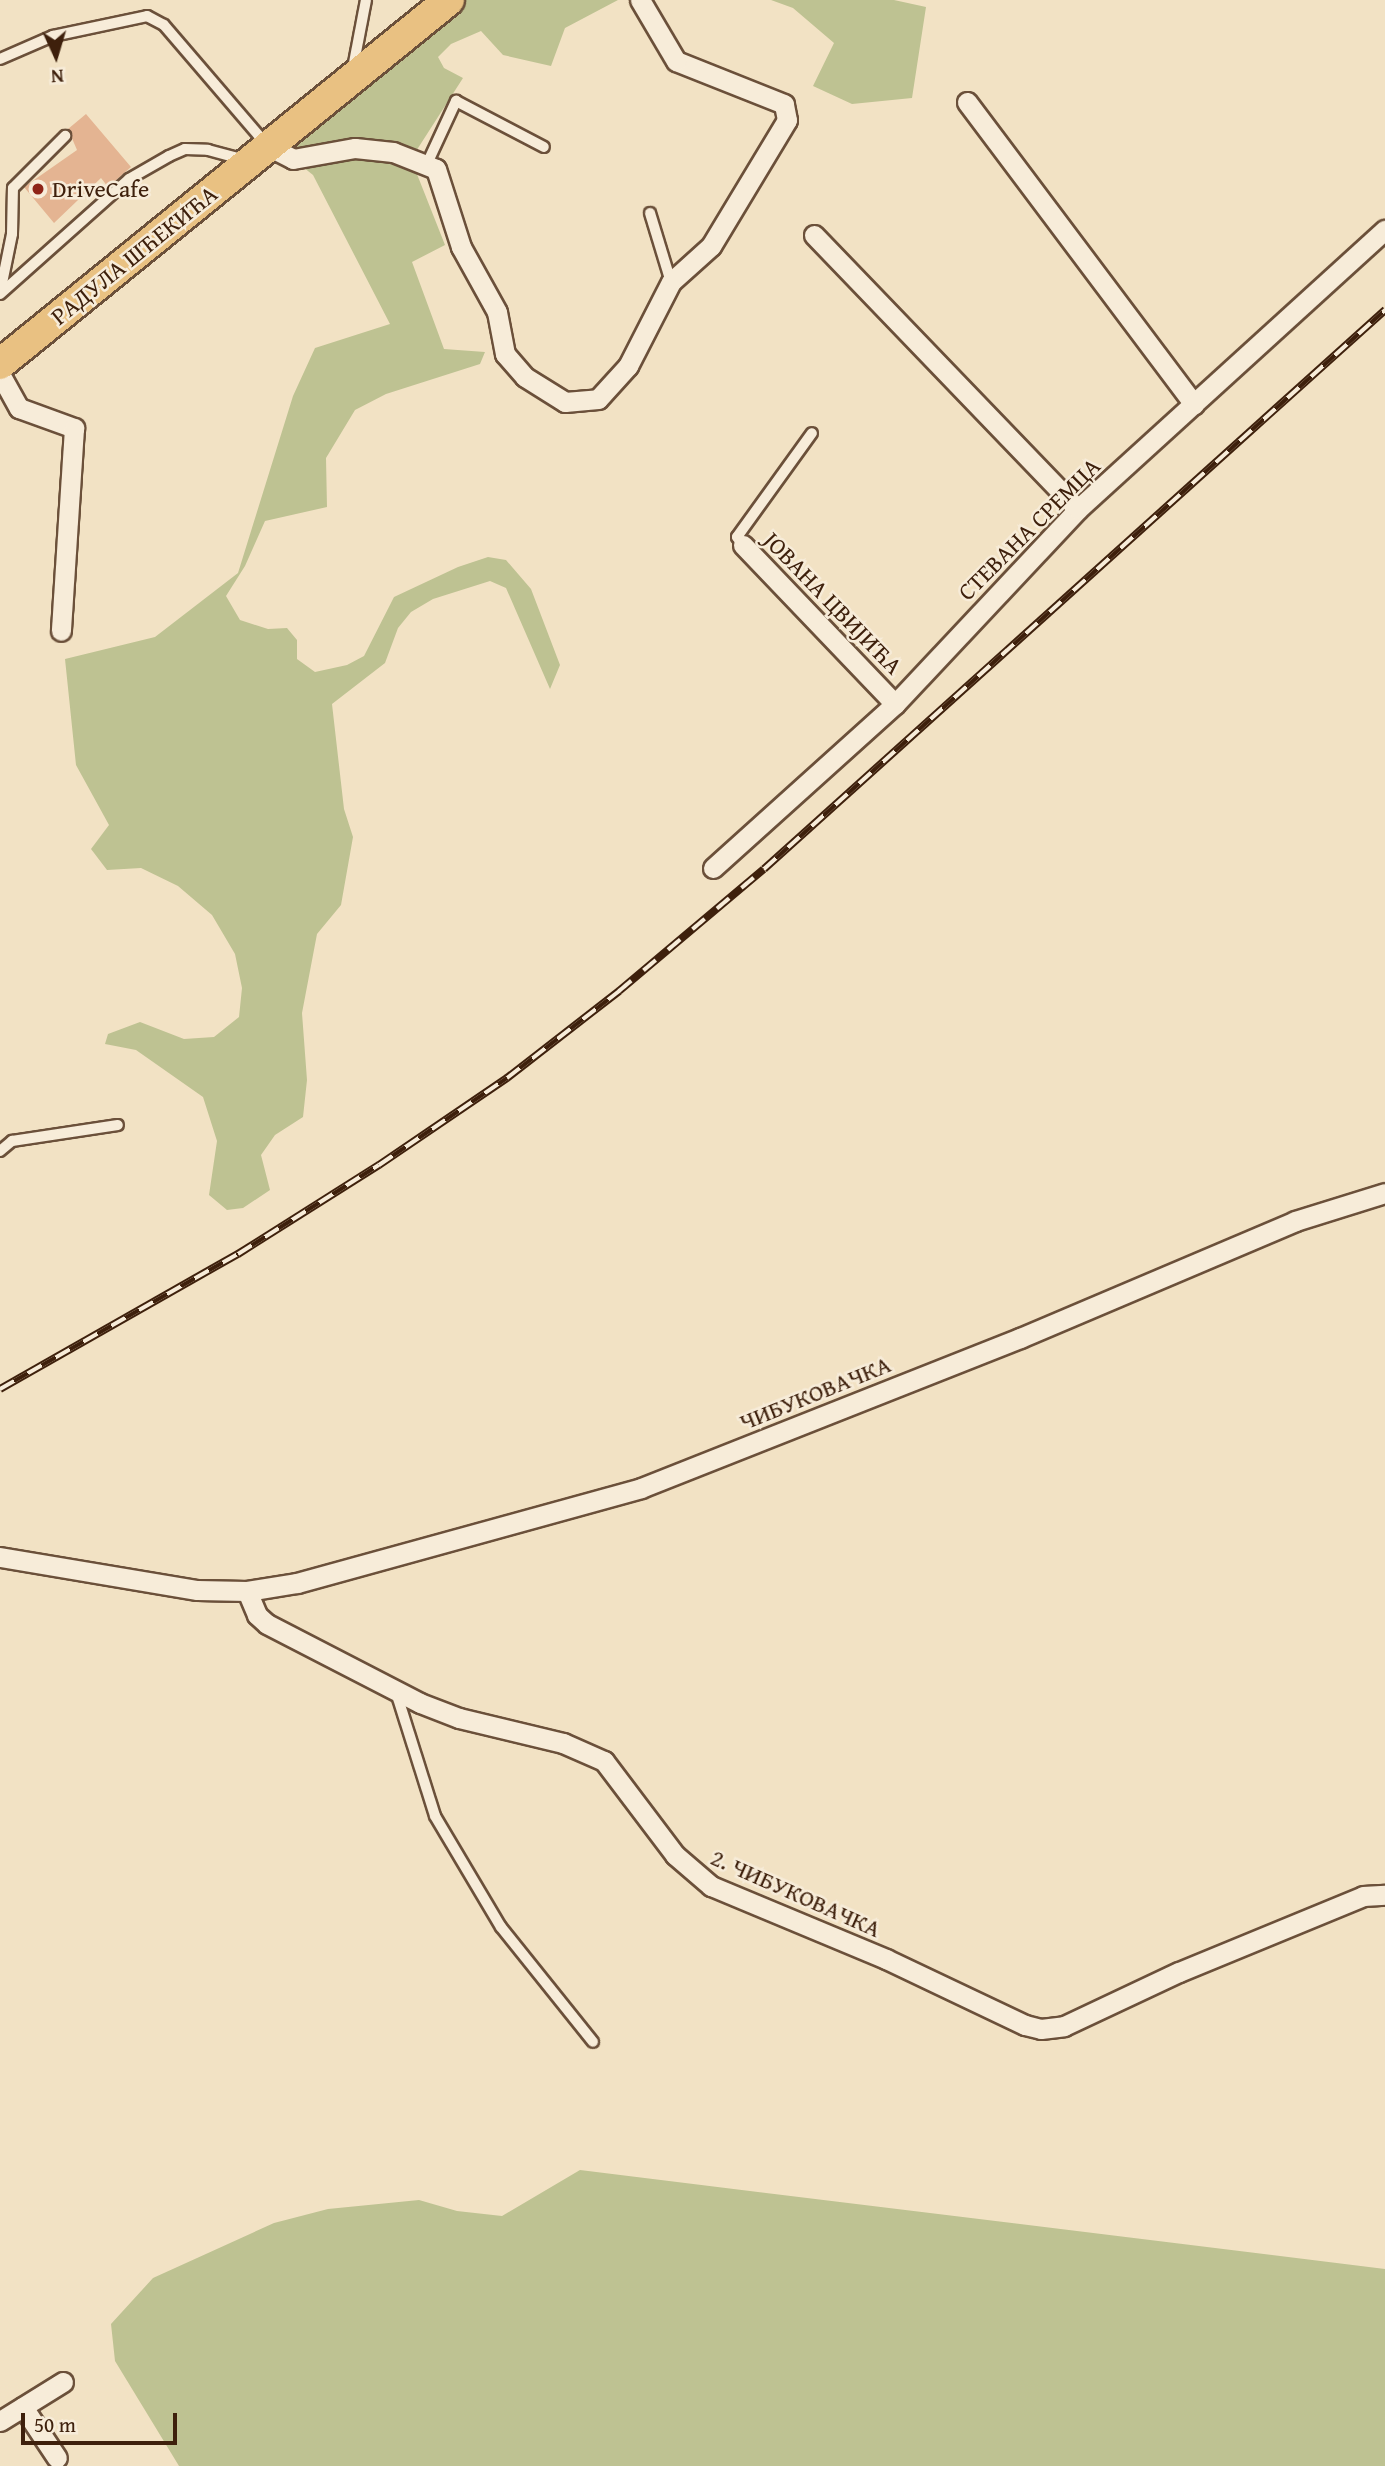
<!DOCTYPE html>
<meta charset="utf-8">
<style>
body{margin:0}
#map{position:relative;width:1385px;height:2466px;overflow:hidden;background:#f2e2c4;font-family:"Gentium Book Plus",serif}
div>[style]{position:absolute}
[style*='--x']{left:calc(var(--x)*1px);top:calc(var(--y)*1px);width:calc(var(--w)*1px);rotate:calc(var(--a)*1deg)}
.green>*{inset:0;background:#bec292}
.building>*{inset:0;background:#e4b492}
.roads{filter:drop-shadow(2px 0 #6b503a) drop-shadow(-2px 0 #6b503a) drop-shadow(0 2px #6b503a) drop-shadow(0 -2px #6b503a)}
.lane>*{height:10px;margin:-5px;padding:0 5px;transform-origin:5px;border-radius:5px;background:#f7ecd9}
.street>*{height:19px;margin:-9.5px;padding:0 9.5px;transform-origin:9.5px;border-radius:9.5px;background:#f7ecd9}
.primary>*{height:30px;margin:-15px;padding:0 15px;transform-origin:15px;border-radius:15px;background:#e9c182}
.rail>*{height:8px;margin-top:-4px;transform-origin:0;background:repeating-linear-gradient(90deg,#f7ecd9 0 16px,#3e200c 0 32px);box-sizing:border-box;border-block:2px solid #3e200c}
.dots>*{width:19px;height:19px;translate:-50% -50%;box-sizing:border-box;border:4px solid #f7ecd9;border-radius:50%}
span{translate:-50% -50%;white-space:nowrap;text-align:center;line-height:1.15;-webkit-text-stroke:5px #f7ecd9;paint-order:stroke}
.poi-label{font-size:24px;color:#3e200c}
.left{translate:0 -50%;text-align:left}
.street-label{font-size:24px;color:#3e200c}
.north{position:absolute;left:21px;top:21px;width:70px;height:70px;-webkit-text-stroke:5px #f7ecd9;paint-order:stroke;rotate:176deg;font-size:19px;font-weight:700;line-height:28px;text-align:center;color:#3e200c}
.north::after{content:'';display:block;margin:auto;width:24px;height:32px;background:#3e200c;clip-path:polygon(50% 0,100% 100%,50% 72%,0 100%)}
.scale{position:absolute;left:21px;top:2413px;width:156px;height:32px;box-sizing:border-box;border:4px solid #3e200c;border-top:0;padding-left:9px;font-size:21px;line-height:24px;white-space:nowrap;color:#3e200c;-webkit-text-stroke:5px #f7ecd9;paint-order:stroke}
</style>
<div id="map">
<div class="green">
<div style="clip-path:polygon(449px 0,618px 0,565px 28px,551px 66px,503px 55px,481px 31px,451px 44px,438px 57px,444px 68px,463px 78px,411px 159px,445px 245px,412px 262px,444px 349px,485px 352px,480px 364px,386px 394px,355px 410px,326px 458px,327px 507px,265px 521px,245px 566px,226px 596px,240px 620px,268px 629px,287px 628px,297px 640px,297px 659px,315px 672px,347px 665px,364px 656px,394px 597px,458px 567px,488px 557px,506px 560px,531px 589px,560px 665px,550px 689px,506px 588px,490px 581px,433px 599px,411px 612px,398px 628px,385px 663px,332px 704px,344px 809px,353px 837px,341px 905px,317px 934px,302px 1013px,307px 1080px,303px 1117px,275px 1135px,261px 1155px,270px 1190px,243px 1208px,227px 1210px,209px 1195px,217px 1141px,203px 1097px,136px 1050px,105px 1044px,108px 1034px,140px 1022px,184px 1039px,214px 1037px,239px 1017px,242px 988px,235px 954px,212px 915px,178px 886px,141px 868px,107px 870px,91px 849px,109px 825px,76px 765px,65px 659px,155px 637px,238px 573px,293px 396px,315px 348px,390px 324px,313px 175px,293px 159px,275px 153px)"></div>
<div style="clip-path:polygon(771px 0,894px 0,926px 7px,912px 98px,852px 104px,813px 86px,834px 43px,793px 8px)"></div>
<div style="clip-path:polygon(580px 2170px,1385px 2269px,1385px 2466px,179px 2466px,115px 2361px,111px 2324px,153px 2278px,274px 2223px,328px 2209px,419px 2200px,457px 2211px,502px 2216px)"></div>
</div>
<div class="building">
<div style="clip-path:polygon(86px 114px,131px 167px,108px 187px,101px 178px,54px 223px,24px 187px,77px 150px,68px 129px)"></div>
</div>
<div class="roads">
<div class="lane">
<div style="--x:0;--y:59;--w:58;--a:-23.5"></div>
<div style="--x:53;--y:36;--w:96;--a:-12"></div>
<div style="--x:147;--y:16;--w:19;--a:28"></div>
<div style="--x:164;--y:25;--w:155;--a:49.4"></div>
<div style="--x:353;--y:68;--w:69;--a:-79.2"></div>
<div style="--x:426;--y:166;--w:72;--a:-65.2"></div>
<div style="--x:456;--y:101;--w:99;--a:27.6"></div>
<div style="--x:650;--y:213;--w:72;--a:73.1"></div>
<div style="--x:0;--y:293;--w:60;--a:-78.5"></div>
<div style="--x:12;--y:234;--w:46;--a:-88.8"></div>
<div style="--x:13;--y:188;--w:74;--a:-45"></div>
<div style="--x:0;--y:294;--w:173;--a:-41.7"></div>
<div style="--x:129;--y:179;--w:46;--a:-29.9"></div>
<div style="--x:169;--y:156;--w:17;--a:-24"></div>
<div style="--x:185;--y:149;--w:23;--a:2"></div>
<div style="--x:208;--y:150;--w:38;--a:15"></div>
<div style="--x:743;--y:545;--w:10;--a:-127"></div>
<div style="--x:737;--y:537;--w:128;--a:-54.2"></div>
<div style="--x:0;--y:1151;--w:16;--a:-40"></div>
<div style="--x:12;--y:1141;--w:107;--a:-8.6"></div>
<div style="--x:396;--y:1692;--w:130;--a:72.5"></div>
<div style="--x:435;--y:1816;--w:129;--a:59.3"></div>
<div style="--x:501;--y:1927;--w:147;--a:51.3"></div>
</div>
<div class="street">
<div style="--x:967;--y:102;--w:378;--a:53.1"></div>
<div style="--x:268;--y:146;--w:28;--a:27"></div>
<div style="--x:293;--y:159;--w:63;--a:-10.1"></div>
<div style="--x:355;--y:148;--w:38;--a:6"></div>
<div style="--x:393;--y:152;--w:46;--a:21.6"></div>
<div style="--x:436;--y:169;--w:82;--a:72.2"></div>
<div style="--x:461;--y:247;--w:74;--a:61"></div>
<div style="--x:497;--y:312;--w:43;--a:79.2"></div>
<div style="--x:505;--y:354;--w:30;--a:49"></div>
<div style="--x:525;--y:377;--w:47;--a:32"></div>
<div style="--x:565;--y:402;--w:33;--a:-5"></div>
<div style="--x:598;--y:399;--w:45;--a:-47.7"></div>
<div style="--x:628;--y:366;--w:94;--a:-62.9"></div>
<div style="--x:671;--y:282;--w:54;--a:-42"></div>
<div style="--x:711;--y:246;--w:147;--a:-58.9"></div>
<div style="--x:787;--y:120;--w:16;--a:-101"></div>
<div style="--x:784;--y:104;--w:116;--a:-158.3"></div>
<div style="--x:676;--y:61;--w:71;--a:-120.5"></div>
<div style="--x:814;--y:235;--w:380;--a:46.1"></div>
<div style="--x:0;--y:374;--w:39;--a:61"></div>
<div style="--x:19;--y:408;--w:59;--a:20"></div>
<div style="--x:74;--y:428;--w:203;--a:93.7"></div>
<div style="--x:743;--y:545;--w:220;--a:46.3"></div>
<div style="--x:713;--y:868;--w:245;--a:-42"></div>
<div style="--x:895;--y:704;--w:267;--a:-46.8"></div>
<div style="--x:1078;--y:509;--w:415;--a:-42.3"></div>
<div style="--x:0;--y:1557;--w:200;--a:9.5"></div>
<div style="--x:197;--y:1590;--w:50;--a:1.1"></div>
<div style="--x:247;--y:1591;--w:51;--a:-9.1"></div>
<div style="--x:297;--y:1583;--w:357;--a:-15.4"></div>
<div style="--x:641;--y:1488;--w:408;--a:-21.6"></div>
<div style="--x:1020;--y:1338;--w:299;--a:-23"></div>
<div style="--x:1295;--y:1221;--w:94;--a:-17.3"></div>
<div style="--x:247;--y:1591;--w:26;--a:67"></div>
<div style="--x:257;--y:1615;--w:13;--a:42"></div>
<div style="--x:267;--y:1624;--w:172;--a:27.3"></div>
<div style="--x:420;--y:1703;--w:42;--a:21"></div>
<div style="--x:459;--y:1718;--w:107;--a:13.5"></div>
<div style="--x:563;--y:1743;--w:45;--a:23.7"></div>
<div style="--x:604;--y:1761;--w:118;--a:52.9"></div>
<div style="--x:675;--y:1855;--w:48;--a:40.7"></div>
<div style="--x:711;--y:1886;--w:190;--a:22.6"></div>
<div style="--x:886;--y:1959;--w:154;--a:25.4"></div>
<div style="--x:1025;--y:2025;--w:16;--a:14"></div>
<div style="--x:1041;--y:2029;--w:23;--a:-7"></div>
<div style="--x:1064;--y:2026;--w:127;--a:-25.2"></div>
<div style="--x:1179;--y:1972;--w:199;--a:-22.4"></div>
<div style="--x:1363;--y:1896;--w:22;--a:-3"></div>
<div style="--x:23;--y:2407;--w:61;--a:56.3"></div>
<div style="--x:0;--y:2421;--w:74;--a:-31.8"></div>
</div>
<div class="primary">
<div style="--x:0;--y:364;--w:578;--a:-39.03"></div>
</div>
</div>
<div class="rail">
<div style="--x:0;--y:1389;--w:274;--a:-29.6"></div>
<div style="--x:238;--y:1254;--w:167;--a:-32.3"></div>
<div style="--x:379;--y:1165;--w:155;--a:-34.2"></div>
<div style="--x:507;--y:1078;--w:142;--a:-37.8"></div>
<div style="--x:619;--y:991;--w:189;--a:-40.1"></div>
<div style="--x:764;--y:869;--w:836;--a:-41.99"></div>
</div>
<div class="dots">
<div style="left:38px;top:189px;background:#8f2418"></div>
</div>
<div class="poi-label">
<span class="left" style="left:52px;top:189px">DriveCafe</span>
</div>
<div class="street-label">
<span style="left:134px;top:255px;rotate:-39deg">РАДУЛА ШЋЕКИЋА</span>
<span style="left:1029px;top:529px;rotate:-45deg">СТЕВАНА СРЕМЦА</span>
<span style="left:833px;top:603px;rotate:46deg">ЈОВАНА ЦВИЈИЋА</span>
<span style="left:815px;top:1393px;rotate:-22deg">ЧИБУКОВАЧКА</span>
<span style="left:796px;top:1893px;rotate:24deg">2. ЧИБУКОВАЧКА</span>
</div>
<div class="north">N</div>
<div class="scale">50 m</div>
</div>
